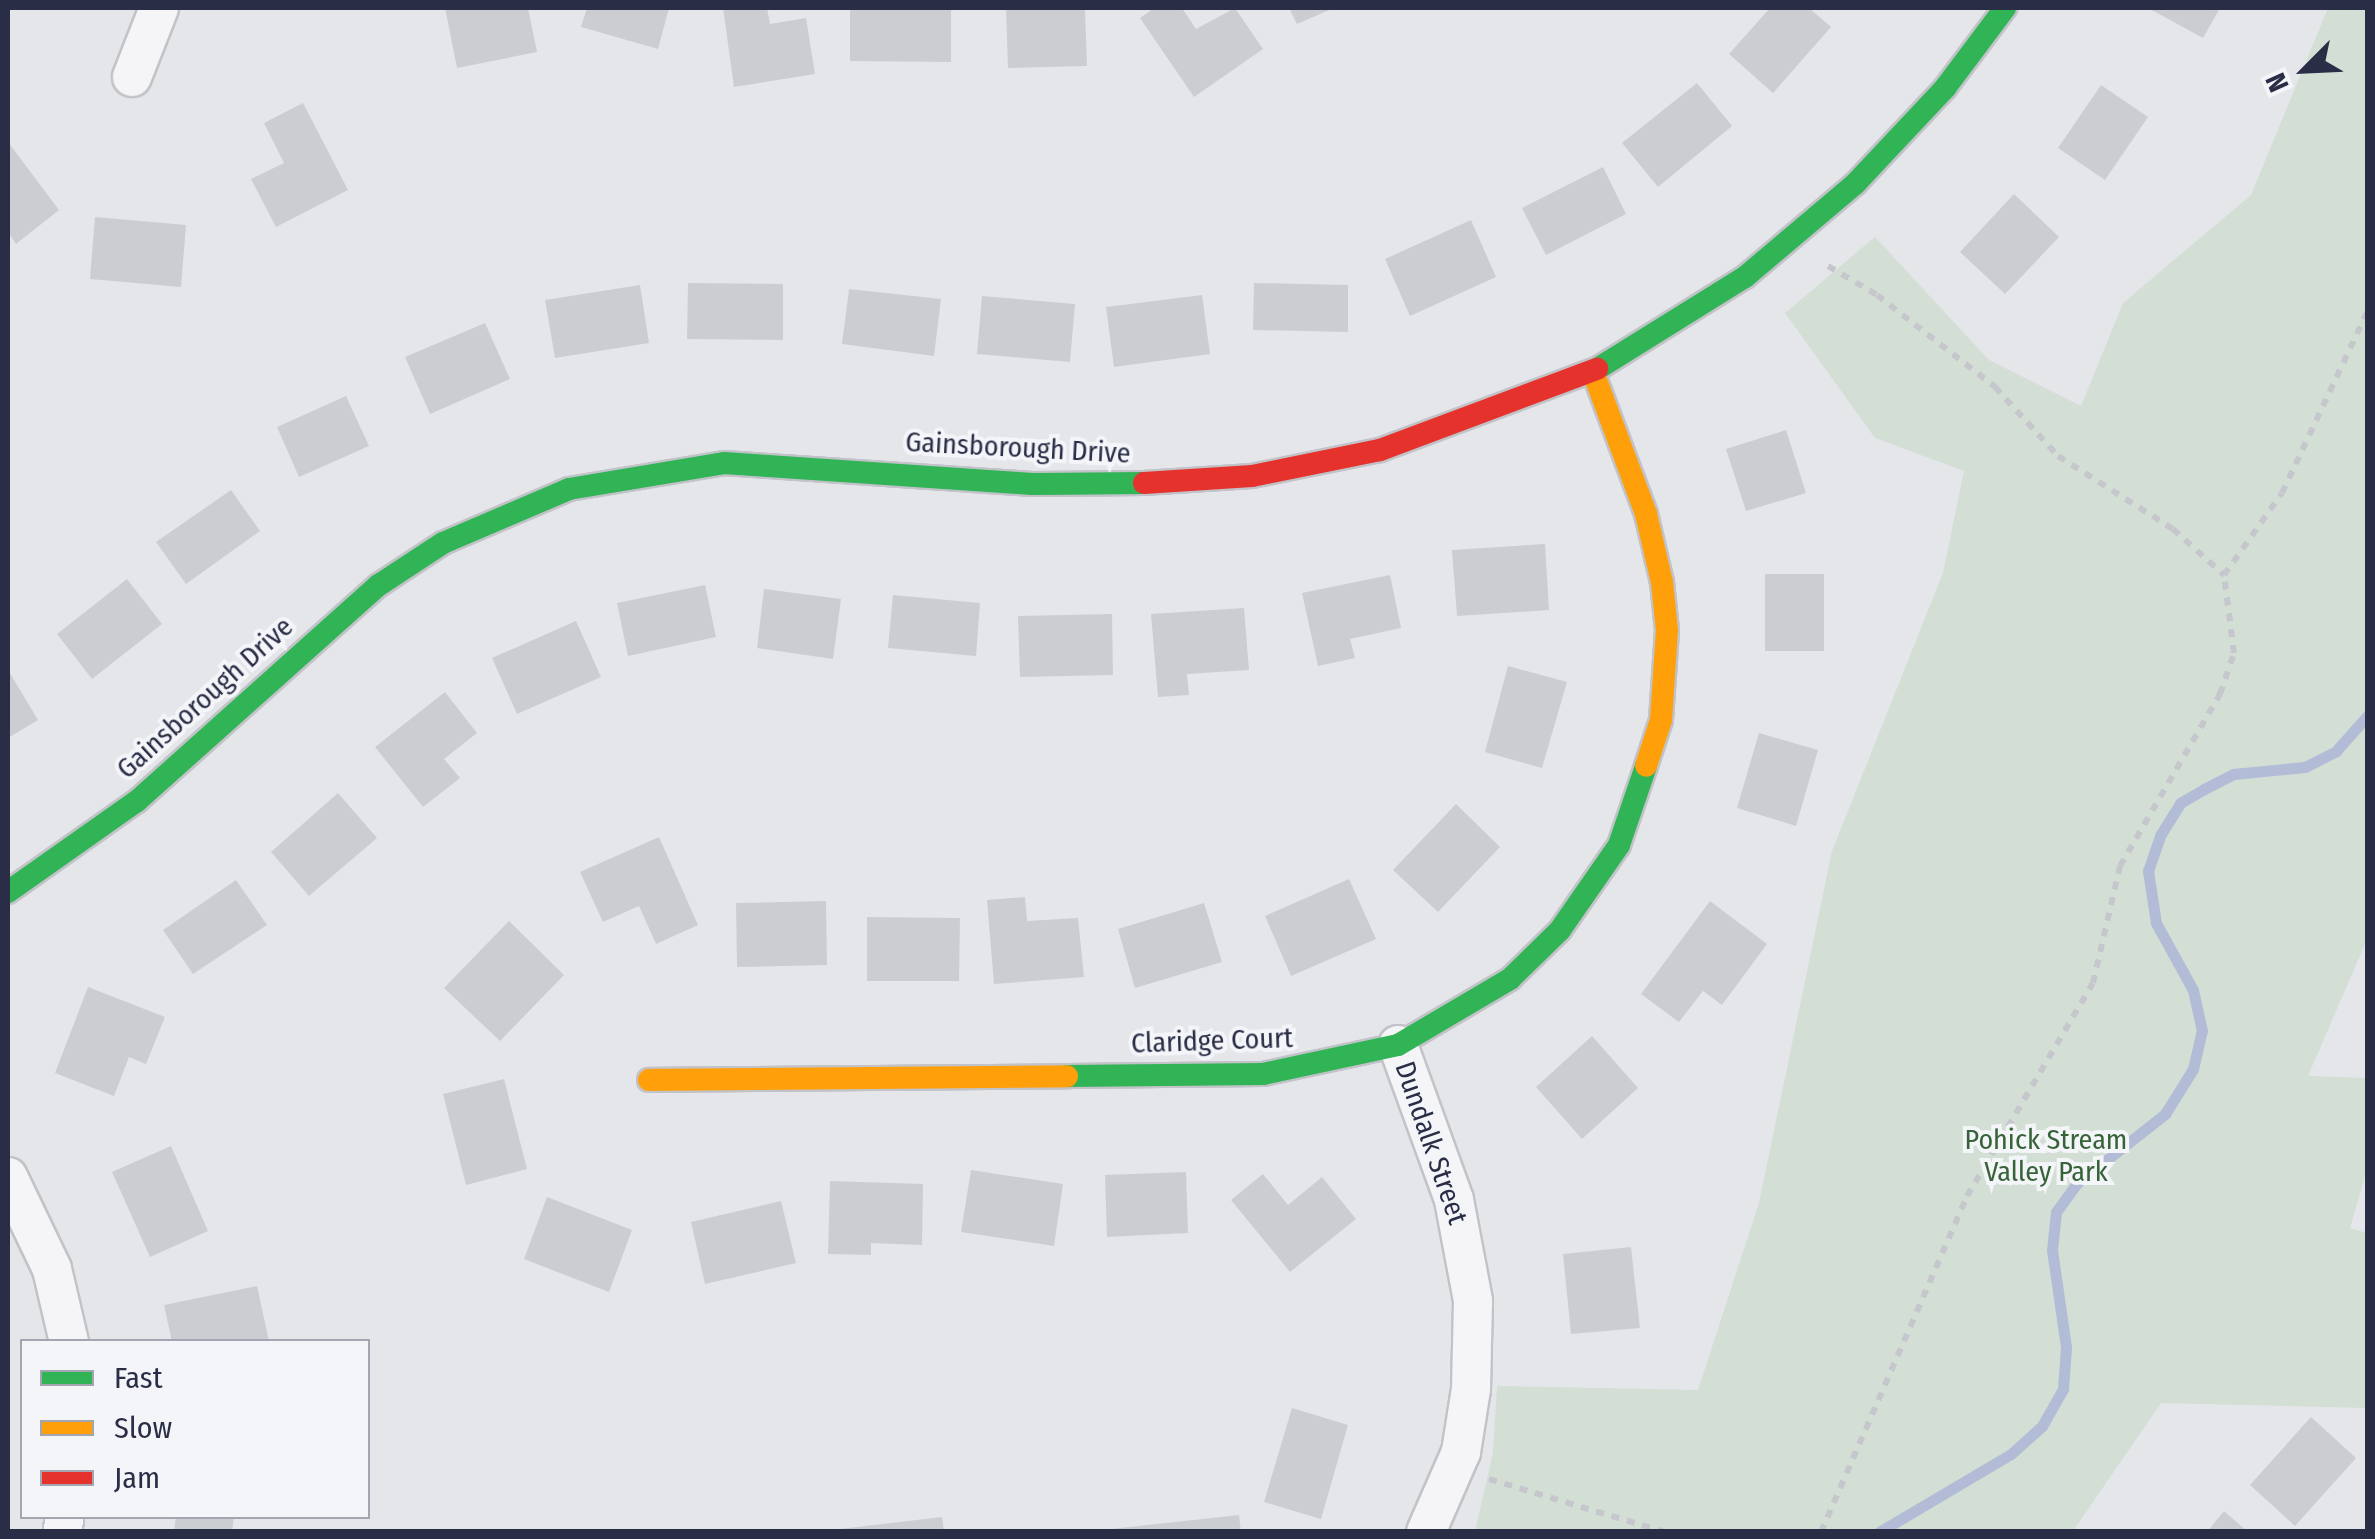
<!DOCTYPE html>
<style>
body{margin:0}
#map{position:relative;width:2375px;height:1539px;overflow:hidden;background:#e5e6ea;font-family:"Fira Sans Condensed",sans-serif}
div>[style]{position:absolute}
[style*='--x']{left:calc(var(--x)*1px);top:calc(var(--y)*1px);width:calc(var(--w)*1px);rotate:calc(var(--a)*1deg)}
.green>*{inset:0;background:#d3ded5}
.stream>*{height:11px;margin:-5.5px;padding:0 5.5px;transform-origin:5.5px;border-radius:5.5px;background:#b2bcd7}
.building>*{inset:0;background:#cccdd3}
.path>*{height:6px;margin-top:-3px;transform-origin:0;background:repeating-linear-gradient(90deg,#c6c7cd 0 8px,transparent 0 16px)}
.roads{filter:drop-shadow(2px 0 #c2c3c8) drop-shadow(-2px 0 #c2c3c8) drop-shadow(0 2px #c2c3c8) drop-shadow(0 -2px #c2c3c8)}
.street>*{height:38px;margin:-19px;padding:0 19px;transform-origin:19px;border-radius:19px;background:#f5f5f7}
.fast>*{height:22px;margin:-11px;padding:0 11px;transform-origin:11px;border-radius:11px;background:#30b455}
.slow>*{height:22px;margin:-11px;padding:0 11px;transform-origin:11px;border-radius:11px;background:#ff9f0a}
.jam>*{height:22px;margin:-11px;padding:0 11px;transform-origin:11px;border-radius:11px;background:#e5322d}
span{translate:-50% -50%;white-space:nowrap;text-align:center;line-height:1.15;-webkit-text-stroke:8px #f4f5f9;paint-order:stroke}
.street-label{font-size:28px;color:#292e46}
.park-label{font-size:28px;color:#366337}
.frame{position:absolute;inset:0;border:10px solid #292e46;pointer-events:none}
.legend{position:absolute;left:20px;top:1339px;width:350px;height:180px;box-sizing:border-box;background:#f4f5f9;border:2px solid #a3a5b1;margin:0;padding:12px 18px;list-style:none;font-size:30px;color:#292e46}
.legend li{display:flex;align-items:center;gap:20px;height:50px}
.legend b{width:50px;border:2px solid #a3a5b1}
.north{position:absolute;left:2255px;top:20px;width:100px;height:100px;-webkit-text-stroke:8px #f4f5f9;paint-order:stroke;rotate:246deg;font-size:28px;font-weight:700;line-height:40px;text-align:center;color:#292e46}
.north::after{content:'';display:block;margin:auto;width:35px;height:45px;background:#292e46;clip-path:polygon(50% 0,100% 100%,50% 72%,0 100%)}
</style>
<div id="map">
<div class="green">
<div style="clip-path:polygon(2328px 8px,2368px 8px,2368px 937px,2308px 1076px,2367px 1078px,2367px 1169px,2350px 1228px,2367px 1233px,2367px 1408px,2161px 1403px,2073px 1531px,1475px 1531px,1493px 1453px,1497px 1386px,1698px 1390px,1759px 1203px,1832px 851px,1943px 573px,1964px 471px,1875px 438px,1785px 313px,1875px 237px,1989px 360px,2081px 406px,2123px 303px,2251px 195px)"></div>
</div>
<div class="stream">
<div style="--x:1879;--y:1532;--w:153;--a:-30.6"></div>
<div style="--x:2011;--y:1454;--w:42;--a:-42.1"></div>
<div style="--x:2042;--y:1426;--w:43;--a:-60.4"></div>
<div style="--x:2063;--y:1389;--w:42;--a:-85.9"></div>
<div style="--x:2066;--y:1347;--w:98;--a:-98.2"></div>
<div style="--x:2052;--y:1250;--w:38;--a:-84"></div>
<div style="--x:2056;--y:1212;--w:34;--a:-54"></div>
<div style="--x:2076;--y:1184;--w:113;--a:-38.2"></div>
<div style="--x:2165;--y:1114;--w:53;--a:-58.1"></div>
<div style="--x:2193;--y:1069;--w:39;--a:-77"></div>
<div style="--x:2202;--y:1031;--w:42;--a:-102.4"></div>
<div style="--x:2193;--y:990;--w:77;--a:-118.9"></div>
<div style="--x:2156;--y:923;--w:53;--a:-98.7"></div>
<div style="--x:2148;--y:871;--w:39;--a:-71"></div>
<div style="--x:2161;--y:834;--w:36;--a:-58"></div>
<div style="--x:2180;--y:803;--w:28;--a:-30"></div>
<div style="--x:2204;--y:789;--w:33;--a:-27"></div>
<div style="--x:2233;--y:774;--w:72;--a:-5.6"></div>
<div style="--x:2305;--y:767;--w:35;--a:-27"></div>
<div style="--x:2336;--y:751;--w:48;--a:-48.4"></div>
</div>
<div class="building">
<div style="clip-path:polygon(445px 8px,528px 8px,537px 52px,457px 68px)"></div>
<div style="clip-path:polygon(587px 8px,669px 8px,658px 49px,581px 27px)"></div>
<div style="clip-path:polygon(723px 8px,767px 8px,770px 24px,806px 18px,815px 74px,734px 87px)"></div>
<div style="clip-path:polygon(850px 8px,951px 8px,951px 62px,850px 61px)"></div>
<div style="clip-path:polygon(1006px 8px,1085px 8px,1087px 66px,1008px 68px)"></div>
<div style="clip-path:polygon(1154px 8px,1182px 8px,1196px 29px,1235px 8px,1263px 49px,1194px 97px,1140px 18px)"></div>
<div style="clip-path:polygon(1289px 8px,1334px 8px,1297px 24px)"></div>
<div style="clip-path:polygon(1770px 8px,1809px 8px,1831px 27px,1773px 93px,1729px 54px)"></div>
<div style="clip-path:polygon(2148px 8px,2220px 8px,2203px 38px)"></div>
<div style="clip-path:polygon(1697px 83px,1732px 126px,1658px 187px,1622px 143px)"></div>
<div style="clip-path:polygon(2101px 85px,2148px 117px,2105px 180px,2058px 148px)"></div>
<div style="clip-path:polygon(303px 103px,348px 190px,276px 227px,251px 179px,284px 163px,264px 123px)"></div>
<div style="clip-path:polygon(8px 142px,59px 210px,16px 244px,8px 232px)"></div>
<div style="clip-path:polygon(1603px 167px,1626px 214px,1546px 255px,1522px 208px)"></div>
<div style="clip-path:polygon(2014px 194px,2059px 237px,2005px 294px,1960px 252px)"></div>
<div style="clip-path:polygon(95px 217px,186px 225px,181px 287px,90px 279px)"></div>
<div style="clip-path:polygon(1471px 220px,1496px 277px,1410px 316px,1385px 259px)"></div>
<div style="clip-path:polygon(688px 283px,783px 284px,783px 340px,687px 339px)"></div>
<div style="clip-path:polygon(1254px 283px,1348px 285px,1348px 332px,1253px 330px)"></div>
<div style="clip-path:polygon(640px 285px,649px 343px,555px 358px,545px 300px)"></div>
<div style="clip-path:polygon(849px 289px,941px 299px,934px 356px,842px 344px)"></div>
<div style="clip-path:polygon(1202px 295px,1210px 354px,1114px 367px,1106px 307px)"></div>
<div style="clip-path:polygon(982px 296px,1075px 304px,1070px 362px,977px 354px)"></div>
<div style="clip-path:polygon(485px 323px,510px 379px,430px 414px,405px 357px)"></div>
<div style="clip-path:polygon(346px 396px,369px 446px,299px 477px,277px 427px)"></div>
<div style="clip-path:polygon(1786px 430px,1806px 493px,1746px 511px,1726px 449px)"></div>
<div style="clip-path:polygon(231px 490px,260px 531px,186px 584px,156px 542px)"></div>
<div style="clip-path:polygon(1545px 544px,1549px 610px,1457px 616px,1452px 550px)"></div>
<div style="clip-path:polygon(1765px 574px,1824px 574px,1824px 651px,1765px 651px)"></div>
<div style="clip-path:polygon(1390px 575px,1401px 628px,1350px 639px,1355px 658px,1318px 666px,1302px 593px)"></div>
<div style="clip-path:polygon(127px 579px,162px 624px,92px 679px,57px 634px)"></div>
<div style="clip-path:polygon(705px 585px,716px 637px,628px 656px,617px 603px)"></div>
<div style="clip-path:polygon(764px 589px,841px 599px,833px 659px,757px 648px)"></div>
<div style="clip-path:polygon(893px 595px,980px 603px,976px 656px,888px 648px)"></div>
<div style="clip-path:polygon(1244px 608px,1249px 670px,1187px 674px,1189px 695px,1158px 697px,1151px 614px)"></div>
<div style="clip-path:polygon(1112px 614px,1113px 675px,1020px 677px,1018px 616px)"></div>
<div style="clip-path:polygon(576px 621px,601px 677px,517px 714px,492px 658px)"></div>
<div style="clip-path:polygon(1508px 666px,1567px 682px,1542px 768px,1485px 752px)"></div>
<div style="clip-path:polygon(8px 670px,38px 720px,8px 738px)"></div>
<div style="clip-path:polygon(445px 692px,477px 733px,444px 759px,460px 778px,423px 807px,375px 747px)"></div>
<div style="clip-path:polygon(1759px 733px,1818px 750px,1796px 826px,1737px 808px)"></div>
<div style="clip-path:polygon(338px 793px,377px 838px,309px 896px,271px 852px)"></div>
<div style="clip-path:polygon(1456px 804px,1500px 847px,1438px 912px,1393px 870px)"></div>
<div style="clip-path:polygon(659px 837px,698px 925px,656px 944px,639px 906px,603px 922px,580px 872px)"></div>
<div style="clip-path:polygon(1349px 879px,1376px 939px,1291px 976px,1265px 916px)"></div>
<div style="clip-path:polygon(236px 880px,267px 925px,193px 974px,163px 930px)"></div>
<div style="clip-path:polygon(1025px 897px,1027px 921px,1078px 918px,1084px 977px,994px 984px,987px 900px)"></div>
<div style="clip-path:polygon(826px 901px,827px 965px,737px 967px,736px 903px)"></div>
<div style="clip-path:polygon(1710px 901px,1767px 944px,1722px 1005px,1703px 991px,1679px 1022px,1641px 994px)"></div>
<div style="clip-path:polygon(1204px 903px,1222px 962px,1135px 988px,1118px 929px)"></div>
<div style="clip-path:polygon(867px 917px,960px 918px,959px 981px,867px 981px)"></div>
<div style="clip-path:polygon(509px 921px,564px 975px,500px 1041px,444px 988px)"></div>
<div style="clip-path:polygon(88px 987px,165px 1017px,146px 1064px,129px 1057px,114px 1096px,55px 1073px)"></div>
<div style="clip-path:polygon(1592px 1036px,1638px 1088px,1582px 1139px,1536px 1087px)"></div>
<div style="clip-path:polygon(504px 1079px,527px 1169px,466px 1185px,443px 1094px)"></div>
<div style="clip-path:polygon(171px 1146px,208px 1231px,150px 1257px,112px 1172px)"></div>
<div style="clip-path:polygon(971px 1170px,1063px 1184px,1054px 1246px,961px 1232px)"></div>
<div style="clip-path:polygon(1186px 1172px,1188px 1233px,1107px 1237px,1105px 1175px)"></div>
<div style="clip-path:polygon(1263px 1174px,1288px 1205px,1322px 1177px,1356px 1219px,1290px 1272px,1231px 1200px)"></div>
<div style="clip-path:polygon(830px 1181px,923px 1184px,922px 1245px,871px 1243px,871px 1255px,828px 1254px)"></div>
<div style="clip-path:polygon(547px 1197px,632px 1230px,609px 1292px,524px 1259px)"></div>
<div style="clip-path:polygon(781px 1201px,796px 1263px,705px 1284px,691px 1222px)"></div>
<div style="clip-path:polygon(1631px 1247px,1640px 1328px,1571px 1334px,1563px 1254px)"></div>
<div style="clip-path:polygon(257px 1286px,269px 1341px,172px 1342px,164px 1305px)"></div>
<div style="clip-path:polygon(1292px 1408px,1348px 1425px,1321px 1519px,1264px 1502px)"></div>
<div style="clip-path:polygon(2311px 1417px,2356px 1458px,2295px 1526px,2250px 1485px)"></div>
<div style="clip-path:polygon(2224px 1511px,2248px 1532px,2207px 1532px)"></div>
<div style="clip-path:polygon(1239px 1515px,1241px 1532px,1111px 1532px,1111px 1529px)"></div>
<div style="clip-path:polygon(176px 1516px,234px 1516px,232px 1532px,174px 1532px)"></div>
<div style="clip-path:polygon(942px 1517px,944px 1532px,840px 1532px,840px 1529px)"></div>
</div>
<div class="path">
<div style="--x:1828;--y:266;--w:57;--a:30.6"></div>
<div style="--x:1877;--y:295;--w:150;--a:37.9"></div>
<div style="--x:1995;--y:387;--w:93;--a:47.6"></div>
<div style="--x:2058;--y:456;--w:136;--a:32.4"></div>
<div style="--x:2173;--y:529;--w:69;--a:42"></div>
<div style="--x:2224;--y:575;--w:100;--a:-54.7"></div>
<div style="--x:2282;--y:493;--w:202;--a:-64.8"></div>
<div style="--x:1489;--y:1479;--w:184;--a:16.8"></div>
<div style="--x:1821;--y:1532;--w:366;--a:-66.5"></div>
<div style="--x:1967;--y:1196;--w:247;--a:-59.4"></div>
<div style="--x:2093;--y:983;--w:120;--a:-77"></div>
<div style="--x:2120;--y:866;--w:199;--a:-59.8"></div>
<div style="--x:2220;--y:694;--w:43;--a:-71.1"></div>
<div style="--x:2234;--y:653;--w:79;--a:-97.3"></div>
</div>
<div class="roads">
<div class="street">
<div style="--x:132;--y:77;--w:74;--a:-68.6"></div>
<div style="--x:1398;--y:1045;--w:165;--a:70.1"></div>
<div style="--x:1454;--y:1200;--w:103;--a:79.3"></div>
<div style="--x:1473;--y:1301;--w:88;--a:91.3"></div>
<div style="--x:1471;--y:1389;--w:64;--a:99"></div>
<div style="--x:1461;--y:1452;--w:87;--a:113.6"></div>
<div style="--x:8;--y:1177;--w:102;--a:64.4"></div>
<div style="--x:52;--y:1269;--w:75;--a:76.9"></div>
<div style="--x:63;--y:1532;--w:16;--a:-86"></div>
</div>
<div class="fast">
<div style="--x:1597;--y:369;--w:174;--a:-31.9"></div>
<div style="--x:1745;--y:277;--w:144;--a:-40.2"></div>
<div style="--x:1855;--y:184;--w:132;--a:-46.8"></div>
<div style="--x:1945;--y:88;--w:100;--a:-53.1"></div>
<div style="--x:8;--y:892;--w:158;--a:-35.2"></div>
<div style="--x:137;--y:801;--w:324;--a:-41.8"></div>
<div style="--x:379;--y:585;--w:77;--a:-33.3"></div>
<div style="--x:443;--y:543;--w:137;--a:-23.2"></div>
<div style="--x:569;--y:489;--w:157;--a:-9.5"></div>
<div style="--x:724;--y:463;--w:309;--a:3.9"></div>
<div style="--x:1032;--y:484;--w:112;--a:-0.5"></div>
<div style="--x:1067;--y:1076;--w:196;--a:-0.6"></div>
<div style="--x:1263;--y:1074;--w:138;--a:-12.1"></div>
<div style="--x:1398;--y:1045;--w:130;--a:-30.5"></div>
<div style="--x:1510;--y:979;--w:70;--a:-44.4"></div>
<div style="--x:1560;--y:930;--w:103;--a:-55.2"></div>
<div style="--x:1619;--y:845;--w:83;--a:-71.1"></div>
</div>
<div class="slow">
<div style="--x:1593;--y:372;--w:152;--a:69.5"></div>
<div style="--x:1646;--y:514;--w:70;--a:76.8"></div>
<div style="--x:1662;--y:582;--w:48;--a:84.1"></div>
<div style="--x:1667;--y:630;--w:90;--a:93.8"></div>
<div style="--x:1661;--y:720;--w:48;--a:108.1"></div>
<div style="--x:649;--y:1080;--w:418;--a:-0.5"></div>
</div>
<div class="jam">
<div style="--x:1144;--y:483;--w:108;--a:-3.7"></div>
<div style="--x:1252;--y:476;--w:131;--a:-11.5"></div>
<div style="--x:1380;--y:450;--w:232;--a:-20.5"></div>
</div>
</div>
<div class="street-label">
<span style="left:1018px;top:448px;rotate:3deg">Gainsborough Drive</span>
<span style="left:205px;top:698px;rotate:-42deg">Gainsborough Drive</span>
<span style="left:1212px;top:1041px;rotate:-2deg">Claridge Court</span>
<span style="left:1431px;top:1143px;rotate:71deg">Dundalk Street</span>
</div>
<div class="park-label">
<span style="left:2046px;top:1156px">Pohick Stream<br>Valley Park</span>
</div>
<div class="frame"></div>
<ul class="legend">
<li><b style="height:12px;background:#30b455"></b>Fast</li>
<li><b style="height:12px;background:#ff9f0a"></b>Slow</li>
<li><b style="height:12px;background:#e5322d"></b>Jam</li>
</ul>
<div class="north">N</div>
</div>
